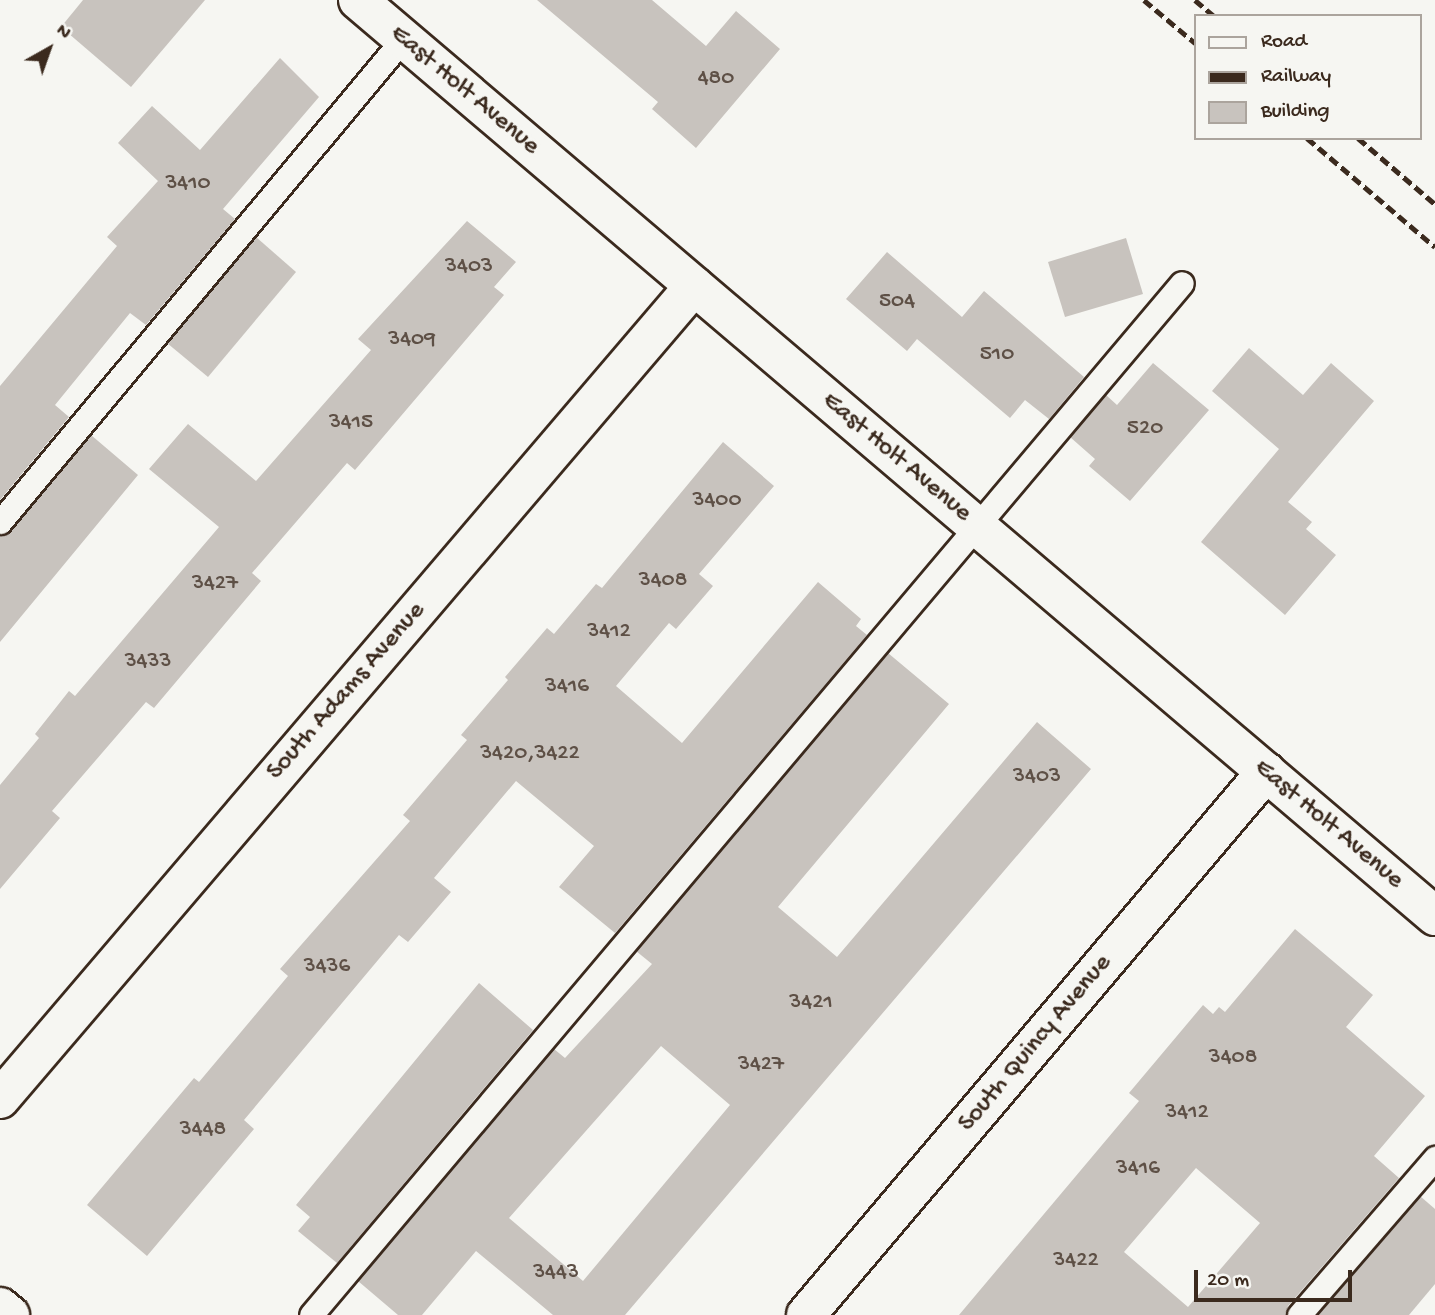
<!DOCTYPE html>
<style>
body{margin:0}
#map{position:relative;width:1435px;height:1315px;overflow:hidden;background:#f6f6f2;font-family:"Gochi Hand",sans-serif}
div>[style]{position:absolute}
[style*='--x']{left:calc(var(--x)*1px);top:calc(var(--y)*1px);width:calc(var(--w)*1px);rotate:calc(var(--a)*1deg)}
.building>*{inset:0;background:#c8c3be}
.roads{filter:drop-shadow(2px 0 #3b2a1e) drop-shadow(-2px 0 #3b2a1e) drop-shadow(0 2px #3b2a1e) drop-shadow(0 -2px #3b2a1e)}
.lane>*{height:23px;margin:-11.5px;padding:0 11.5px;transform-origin:11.5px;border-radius:11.5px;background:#f6f6f2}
.street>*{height:38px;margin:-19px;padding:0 19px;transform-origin:19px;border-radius:19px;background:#f6f6f2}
.rail>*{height:5px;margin-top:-2.5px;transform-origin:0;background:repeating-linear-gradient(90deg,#3b2a1e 0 10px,transparent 0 15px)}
span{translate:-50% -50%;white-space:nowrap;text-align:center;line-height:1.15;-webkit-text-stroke:6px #f6f6f2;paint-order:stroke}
.number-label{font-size:23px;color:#5e5046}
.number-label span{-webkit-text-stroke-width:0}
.street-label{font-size:26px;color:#3b2a1e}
.legend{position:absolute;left:1194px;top:14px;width:228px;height:126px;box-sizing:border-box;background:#f6f6f2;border:2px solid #aba49d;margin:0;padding:9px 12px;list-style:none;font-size:21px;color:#3b2a1e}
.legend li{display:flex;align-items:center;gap:14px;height:35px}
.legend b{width:35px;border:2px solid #aba49d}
.north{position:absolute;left:14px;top:14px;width:70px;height:70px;-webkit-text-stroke:5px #f6f6f2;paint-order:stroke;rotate:40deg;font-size:19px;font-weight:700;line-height:28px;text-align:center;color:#3b2a1e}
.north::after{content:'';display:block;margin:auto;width:24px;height:32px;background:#3b2a1e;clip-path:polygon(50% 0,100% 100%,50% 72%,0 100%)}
.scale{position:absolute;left:1194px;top:1270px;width:158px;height:32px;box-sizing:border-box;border:4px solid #3b2a1e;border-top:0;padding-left:9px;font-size:21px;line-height:24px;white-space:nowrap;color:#3b2a1e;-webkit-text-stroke:5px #f6f6f2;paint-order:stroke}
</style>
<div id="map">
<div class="building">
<div style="clip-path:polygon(83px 0,205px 0,131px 87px,61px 27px)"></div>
<div style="clip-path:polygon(537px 0,652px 0,706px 46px,736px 11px,780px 49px,696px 148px,652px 109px,658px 102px)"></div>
<div style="clip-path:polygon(280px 58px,319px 97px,223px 209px,235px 219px,146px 325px,130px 313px,55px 405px,69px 417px,0 500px,0 386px,117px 246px,107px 237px,158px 181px,118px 143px,152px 106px,200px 150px)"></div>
<div style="clip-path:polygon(467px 221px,516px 262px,494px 287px,504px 295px,355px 470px,347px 463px,252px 573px,261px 581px,154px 708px,146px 702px,52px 811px,60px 818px,0 889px,0 785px,39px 738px,35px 734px,69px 691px,75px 696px,219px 527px,149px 469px,188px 424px,256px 481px,371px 350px,358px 339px)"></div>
<div style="clip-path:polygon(256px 237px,296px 272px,208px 377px,167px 343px)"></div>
<div style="clip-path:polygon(1126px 238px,1143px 294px,1065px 317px,1048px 262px)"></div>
<div style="clip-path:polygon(887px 252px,962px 317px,984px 291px,1084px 377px,1049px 419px,1025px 400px,1010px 418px,917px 339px,907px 351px,846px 299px)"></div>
<div style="clip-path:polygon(1249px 348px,1303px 395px,1331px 363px,1374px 401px,1288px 502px,1312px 522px,1306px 529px,1336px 555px,1285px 615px,1201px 542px,1279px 449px,1212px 391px)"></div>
<div style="clip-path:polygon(1153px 363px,1209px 410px,1130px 501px,1089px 466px,1095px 459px,1070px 437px,1106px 395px,1117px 405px)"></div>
<div style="clip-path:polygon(91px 435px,138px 475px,0 642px,0 536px,11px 531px)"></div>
<div style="clip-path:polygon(723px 442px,774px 486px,699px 574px,713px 586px,676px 629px,669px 623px,616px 686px,682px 743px,818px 582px,861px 619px,856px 626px,867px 635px,615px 933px,559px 887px,594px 846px,516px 781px,434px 878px,451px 892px,408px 942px,399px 935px,244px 1120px,254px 1129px,147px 1256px,87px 1205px,194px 1078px,199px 1082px,288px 976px,280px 969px,410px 821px,403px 815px,467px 740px,461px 735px,508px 680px,505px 677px,547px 628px,554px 634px,596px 584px,602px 588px)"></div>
<div style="clip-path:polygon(evenodd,888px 653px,949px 704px,778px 907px,837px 957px,1037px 722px,1091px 769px,625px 1315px,553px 1315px,476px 1251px,422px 1315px,398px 1315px,358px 1281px,554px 1049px,565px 1058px,652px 964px,636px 951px,888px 653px,661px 1046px,730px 1105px,583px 1281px,509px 1218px,661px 1046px)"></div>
<div style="clip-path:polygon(evenodd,1295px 929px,1373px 995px,1346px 1027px,1425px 1096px,1374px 1156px,1399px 1178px,1288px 1306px,1285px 1315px,959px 1315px,1139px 1101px,1129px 1093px,1203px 1005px,1213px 1014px,1219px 1007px,1225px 1012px,1295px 929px,1196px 1168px,1260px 1223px,1188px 1307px,1124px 1252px,1196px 1168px)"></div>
<div style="clip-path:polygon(479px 983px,533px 1030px,337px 1263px,298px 1231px,310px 1217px,296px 1205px)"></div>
<div style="clip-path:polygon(1420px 1196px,1435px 1209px,1435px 1284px,1409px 1315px,1318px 1315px)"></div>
</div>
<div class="roads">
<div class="lane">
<div style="--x:0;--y:522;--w:629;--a:-50.16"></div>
<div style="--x:311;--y:1315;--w:1350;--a:-49.84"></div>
<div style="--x:1299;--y:1315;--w:208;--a:-49.1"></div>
</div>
<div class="street">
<div style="--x:358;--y:0;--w:1414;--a:40.38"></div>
<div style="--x:0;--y:1099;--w:1069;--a:-49.51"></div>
<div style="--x:0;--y:1307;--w:13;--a:39"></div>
<div style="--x:806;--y:1315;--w:712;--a:-49.73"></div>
</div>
</div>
<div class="rail">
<div style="--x:1144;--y:0;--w:67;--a:40.1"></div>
<div style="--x:1195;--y:0;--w:25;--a:40"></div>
<div style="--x:1307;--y:138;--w:168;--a:40.4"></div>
<div style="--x:1358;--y:138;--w:101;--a:40.6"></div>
</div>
<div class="number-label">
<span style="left:716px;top:79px">480</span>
<span style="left:188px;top:184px">3410</span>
<span style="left:469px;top:267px">3403</span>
<span style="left:897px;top:302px">504</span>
<span style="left:412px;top:340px">3409</span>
<span style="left:997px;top:355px">510</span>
<span style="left:351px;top:423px">3415</span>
<span style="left:1145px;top:429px">520</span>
<span style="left:717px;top:501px">3400</span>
<span style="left:663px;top:581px">3408</span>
<span style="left:215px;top:584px">3427</span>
<span style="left:609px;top:632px">3412</span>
<span style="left:148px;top:662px">3433</span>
<span style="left:567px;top:687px">3416</span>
<span style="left:530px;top:754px">3420,3422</span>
<span style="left:1037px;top:777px">3403</span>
<span style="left:327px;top:967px">3436</span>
<span style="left:811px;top:1003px">3421</span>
<span style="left:1233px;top:1058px">3408</span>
<span style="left:761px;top:1065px">3427</span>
<span style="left:1187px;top:1113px">3412</span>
<span style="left:203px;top:1130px">3448</span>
<span style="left:1138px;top:1169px">3416</span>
<span style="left:1076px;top:1261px">3422</span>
<span style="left:556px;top:1273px">3443</span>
</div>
<div class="street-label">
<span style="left:464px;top:91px;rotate:40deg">East Holt Avenue</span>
<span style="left:896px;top:458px;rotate:40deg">East Holt Avenue</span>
<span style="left:347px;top:692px;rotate:-49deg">South Adams Avenue</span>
<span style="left:1328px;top:825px;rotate:40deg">East Holt Avenue</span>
<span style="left:1036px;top:1044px;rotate:-50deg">South Quincy Avenue</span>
</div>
<ul class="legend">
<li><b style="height:9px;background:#f6f6f2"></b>Road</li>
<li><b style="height:9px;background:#3b2a1e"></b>Railway</li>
<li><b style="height:19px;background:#c8c3be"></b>Building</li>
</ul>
<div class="north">N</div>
<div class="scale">20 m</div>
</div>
